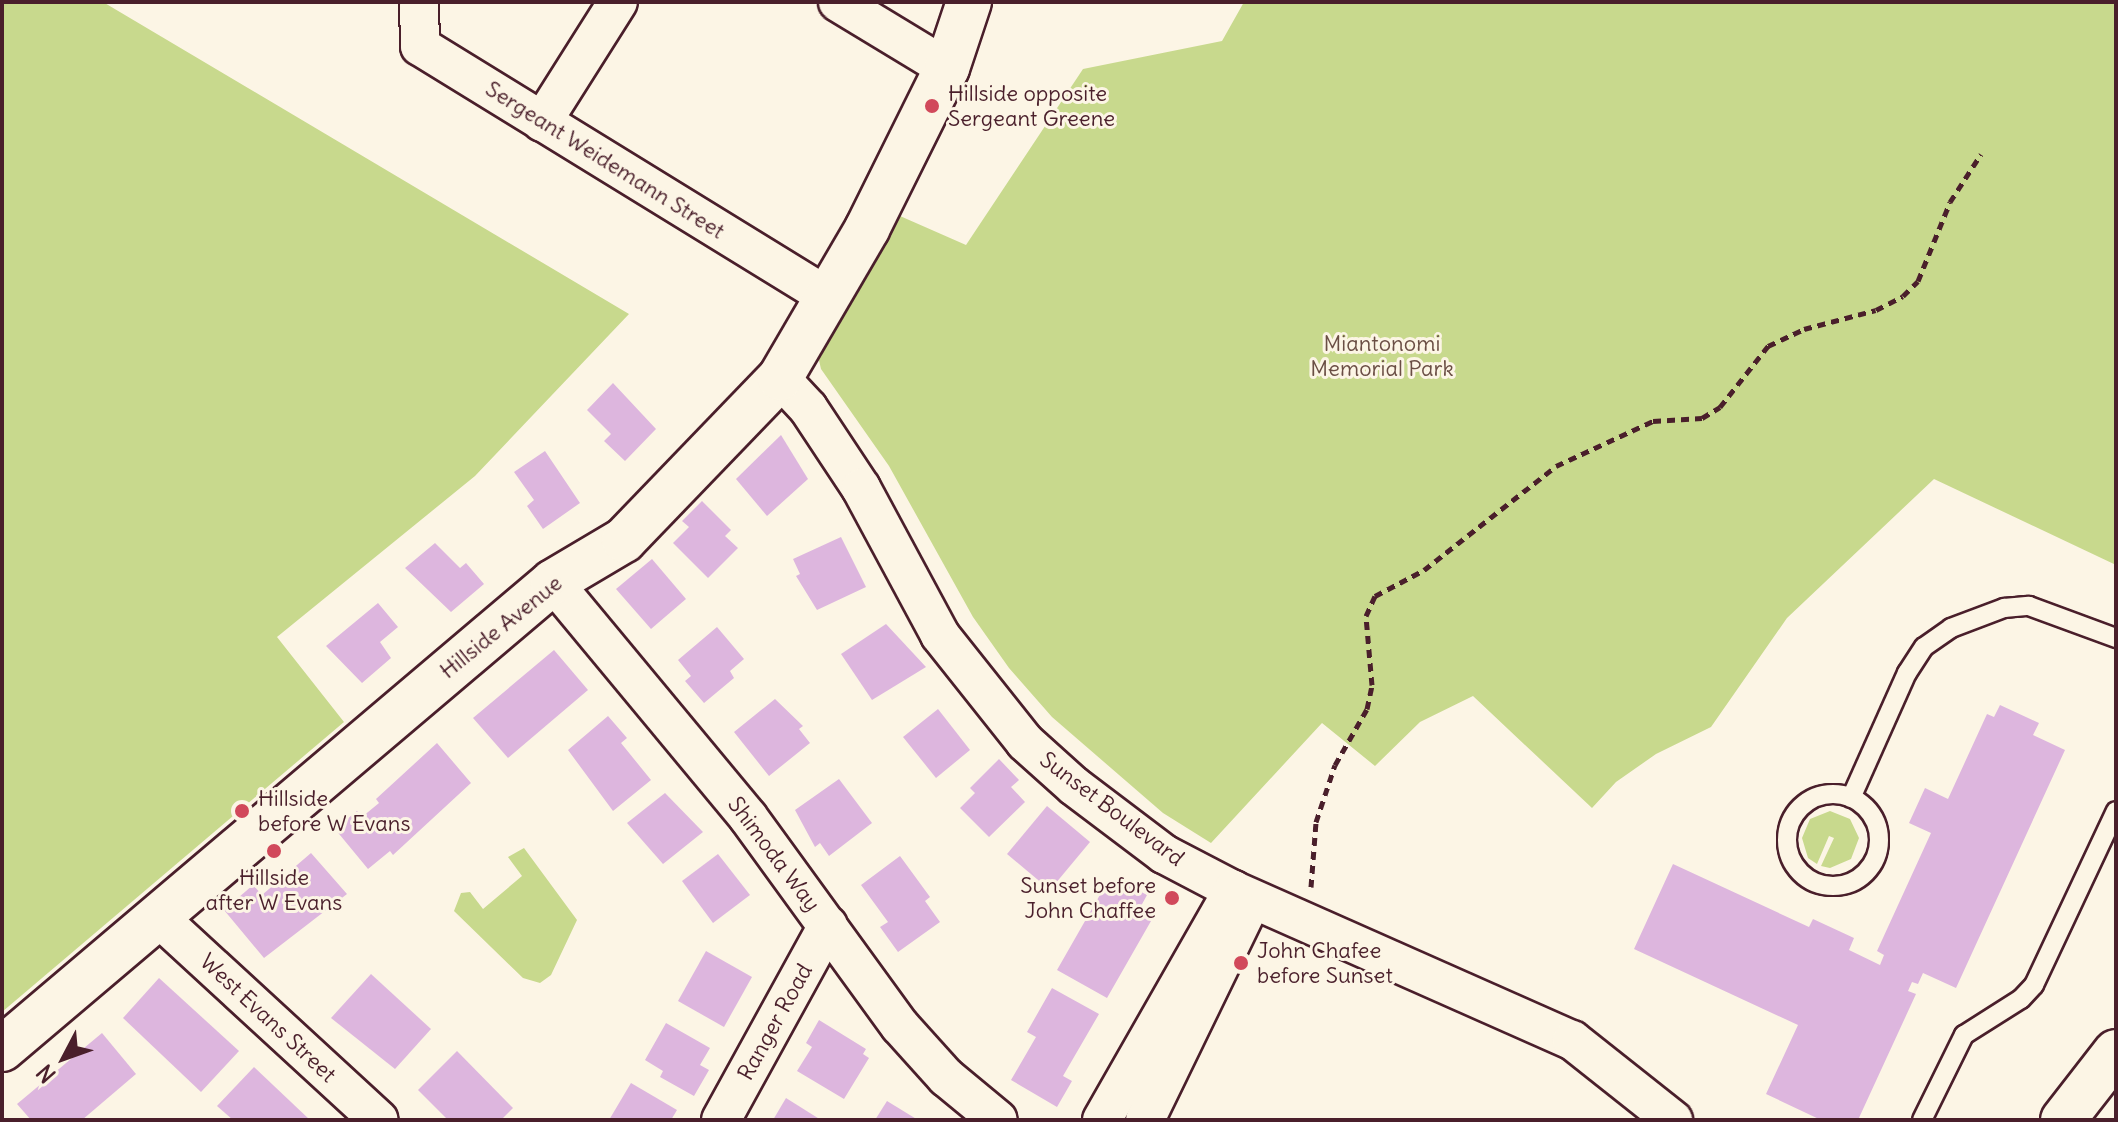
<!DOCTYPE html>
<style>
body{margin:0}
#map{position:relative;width:2118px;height:1122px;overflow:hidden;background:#fcf5e5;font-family:Delius,sans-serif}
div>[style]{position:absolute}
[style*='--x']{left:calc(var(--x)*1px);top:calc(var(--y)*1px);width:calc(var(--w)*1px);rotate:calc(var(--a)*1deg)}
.green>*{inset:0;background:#c8d98d}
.building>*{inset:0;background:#ddb6de}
.path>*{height:5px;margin-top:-2.5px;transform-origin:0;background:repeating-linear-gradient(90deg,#4a1f2b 0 8px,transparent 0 14px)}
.roads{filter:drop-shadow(2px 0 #4a1f2b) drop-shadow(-2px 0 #4a1f2b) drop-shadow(0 2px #4a1f2b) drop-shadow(0 -2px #4a1f2b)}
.lane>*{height:18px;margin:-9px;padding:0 9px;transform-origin:9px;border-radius:9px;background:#fcf5e5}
.lane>.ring{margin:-9px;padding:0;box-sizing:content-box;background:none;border:18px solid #fcf5e5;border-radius:50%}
.street>*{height:38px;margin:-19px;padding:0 19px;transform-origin:19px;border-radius:19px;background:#fcf5e5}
.secondary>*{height:44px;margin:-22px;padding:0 22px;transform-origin:22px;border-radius:22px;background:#fcf5e5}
.dots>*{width:22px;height:22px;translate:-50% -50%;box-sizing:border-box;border:4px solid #fcf5e5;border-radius:50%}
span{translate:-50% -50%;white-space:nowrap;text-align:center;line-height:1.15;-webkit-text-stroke:6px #fcf5e5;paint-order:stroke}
.poi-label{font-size:22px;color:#4a1f2b}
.left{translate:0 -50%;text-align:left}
.right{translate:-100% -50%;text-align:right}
.street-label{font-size:22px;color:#4a1f2b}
.park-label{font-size:22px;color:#6a4e44}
.frame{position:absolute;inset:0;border:4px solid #4a1f2b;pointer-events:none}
.north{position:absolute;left:24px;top:1018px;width:80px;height:80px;-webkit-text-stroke:6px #fcf5e5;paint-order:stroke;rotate:229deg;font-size:22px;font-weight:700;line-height:32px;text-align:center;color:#4a1f2b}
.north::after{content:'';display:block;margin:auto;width:28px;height:36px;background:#4a1f2b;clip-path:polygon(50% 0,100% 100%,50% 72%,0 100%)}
</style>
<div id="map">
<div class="green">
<div style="clip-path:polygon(2px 2px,103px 2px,629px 314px,475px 476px,277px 637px,344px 722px,2px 1012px)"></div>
<div style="clip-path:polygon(1244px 2px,2116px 2px,2116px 565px,1934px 479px,1787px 618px,1711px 727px,1656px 754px,1616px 782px,1592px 808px,1473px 696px,1420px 722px,1375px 766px,1322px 723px,1211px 843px,1163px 813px,1052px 717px,1009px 668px,973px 617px,889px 466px,821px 369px,818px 356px,895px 219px,900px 216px,966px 245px,1083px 69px,1222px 41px)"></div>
<div style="clip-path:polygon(1830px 811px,1850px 819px,1859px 838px,1851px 859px,1830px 868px,1821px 866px,1834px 838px,1829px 836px,1817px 864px,1808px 858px,1802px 838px,1810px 819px)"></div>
<div style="clip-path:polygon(524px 848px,577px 920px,551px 975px,540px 983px,523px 978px,454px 911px,461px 893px,470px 892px,483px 909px,522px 876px,508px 857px)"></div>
</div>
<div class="building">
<div style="clip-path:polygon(613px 383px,656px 429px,625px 461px,604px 441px,611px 434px,587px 410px)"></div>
<div style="clip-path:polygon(781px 435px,808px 479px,767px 516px,736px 479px)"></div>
<div style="clip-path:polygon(545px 451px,580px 503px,543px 529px,527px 506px,534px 500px,514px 472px)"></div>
<div style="clip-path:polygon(702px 501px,731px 530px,725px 536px,738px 548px,708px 578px,673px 543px,689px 527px,682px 521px)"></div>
<div style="clip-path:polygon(841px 537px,866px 587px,817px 610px,796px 576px,800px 574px,793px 559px)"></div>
<div style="clip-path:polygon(435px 543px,460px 568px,466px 563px,484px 584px,451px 612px,405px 568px)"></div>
<div style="clip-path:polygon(652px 559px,686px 599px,651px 629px,616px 589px)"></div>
<div style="clip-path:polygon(378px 603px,398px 627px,380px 642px,391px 658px,362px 683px,326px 646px)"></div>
<div style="clip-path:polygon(886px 624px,926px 667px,872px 700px,841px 654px)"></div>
<div style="clip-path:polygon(717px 627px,744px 659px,730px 671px,734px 678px,704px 703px,685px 681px,691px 676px,678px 660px)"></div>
<div style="clip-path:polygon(554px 650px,588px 690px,508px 758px,473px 718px)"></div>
<div style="clip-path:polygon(775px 699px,803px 726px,799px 729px,810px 743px,769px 776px,734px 732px)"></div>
<div style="clip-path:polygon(2000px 705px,2039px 723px,2033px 735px,2065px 750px,1956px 988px,1923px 973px,1918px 984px,1912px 982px,1908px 991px,1916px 994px,1858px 1120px,1821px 1120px,1766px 1094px,1798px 1025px,1634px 949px,1673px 864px,1809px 927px,1813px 919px,1854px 938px,1849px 950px,1880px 965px,1884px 955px,1877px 951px,1931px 833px,1909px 823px,1925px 788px,1948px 799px,1987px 714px,1994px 717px)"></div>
<div style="clip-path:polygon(938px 709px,970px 750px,936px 778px,903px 737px)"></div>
<div style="clip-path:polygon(608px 716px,627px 738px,621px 743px,651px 780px,613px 811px,568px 750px)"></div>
<div style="clip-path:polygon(437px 743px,471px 783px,393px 855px,390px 851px,368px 869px,335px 829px,357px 811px,362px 817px,379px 803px,376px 799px)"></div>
<div style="clip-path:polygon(999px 759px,1019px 780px,1011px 787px,1025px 802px,989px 837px,960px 808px,975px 793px,970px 788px)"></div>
<div style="clip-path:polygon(839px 779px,872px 823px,829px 856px,820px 843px,815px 847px,795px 810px)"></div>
<div style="clip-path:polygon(665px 793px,703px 832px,663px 864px,627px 823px)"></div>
<div style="clip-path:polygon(1047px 806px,1090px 842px,1050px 890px,1007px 854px)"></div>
<div style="clip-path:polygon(311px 853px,347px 894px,264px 958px,224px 910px,253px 885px,262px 895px)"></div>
<div style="clip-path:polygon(718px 854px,750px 895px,713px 923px,682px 881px)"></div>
<div style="clip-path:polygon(900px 856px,930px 897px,925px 901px,940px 922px,898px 952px,880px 927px,888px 922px,861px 885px)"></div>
<div style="clip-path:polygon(1124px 883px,1147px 895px,1141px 906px,1155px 914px,1107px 998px,1057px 970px,1105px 886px,1119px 893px)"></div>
<div style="clip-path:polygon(706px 951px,752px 977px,724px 1027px,678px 1001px)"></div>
<div style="clip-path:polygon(371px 974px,431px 1029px,395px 1069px,331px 1018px)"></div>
<div style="clip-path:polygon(159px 978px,239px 1051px,201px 1092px,123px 1018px)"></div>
<div style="clip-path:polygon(1052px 988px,1099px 1014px,1063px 1076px,1072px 1081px,1057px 1107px,1011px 1080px,1036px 1037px,1027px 1032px)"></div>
<div style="clip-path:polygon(819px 1020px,866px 1049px,863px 1054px,869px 1058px,844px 1099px,797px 1071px,812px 1047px,806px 1043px)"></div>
<div style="clip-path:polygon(666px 1023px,710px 1048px,700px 1065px,709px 1070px,694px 1096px,660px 1077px,663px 1071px,645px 1060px)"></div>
<div style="clip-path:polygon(102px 1033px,136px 1074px,82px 1120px,31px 1120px,17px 1104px)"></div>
<div style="clip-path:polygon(457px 1051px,513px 1108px,501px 1120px,448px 1120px,418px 1090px)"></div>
<div style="clip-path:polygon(254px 1067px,310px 1120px,233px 1120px,217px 1106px)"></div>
<div style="clip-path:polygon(631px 1083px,677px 1110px,671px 1120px,609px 1120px)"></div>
<div style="clip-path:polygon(786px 1098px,821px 1120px,773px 1120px)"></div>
<div style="clip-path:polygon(887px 1101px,918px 1120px,875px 1120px)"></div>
</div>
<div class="path">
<div style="--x:1311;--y:887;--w:65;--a:-85.6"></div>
<div style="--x:1316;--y:822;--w:60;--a:-71.6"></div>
<div style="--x:1335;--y:765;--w:64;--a:-60.3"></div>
<div style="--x:1367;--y:709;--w:25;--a:-78"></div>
<div style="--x:1372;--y:685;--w:69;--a:-95"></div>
<div style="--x:1366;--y:616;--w:22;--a:-66"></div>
<div style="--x:1375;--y:596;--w:55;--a:-28"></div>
<div style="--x:1424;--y:570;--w:168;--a:-38.2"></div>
<div style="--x:1556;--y:466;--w:107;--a:-24.9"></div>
<div style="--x:1653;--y:421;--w:49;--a:-3.5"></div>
<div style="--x:1702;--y:418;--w:21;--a:-31"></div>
<div style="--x:1720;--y:407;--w:78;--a:-51.8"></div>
<div style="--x:1768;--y:346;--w:40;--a:-25"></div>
<div style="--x:1804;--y:329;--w:74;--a:-14.8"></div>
<div style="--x:1876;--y:310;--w:30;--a:-27"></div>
<div style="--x:1903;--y:296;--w:21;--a:-45"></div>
<div style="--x:1918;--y:281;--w:85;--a:-67.9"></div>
<div style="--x:1950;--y:202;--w:57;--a:-57.1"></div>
</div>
<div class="roads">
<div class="lane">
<div class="ring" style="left:1787px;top:794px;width:74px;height:74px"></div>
<div style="--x:1851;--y:798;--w:137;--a:-65.9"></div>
<div style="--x:1907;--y:673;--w:31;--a:-57"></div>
<div style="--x:1924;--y:647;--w:33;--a:-35"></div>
<div style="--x:1951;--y:628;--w:57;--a:-20.7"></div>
<div style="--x:2004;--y:608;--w:25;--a:-5"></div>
<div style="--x:2029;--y:606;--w:93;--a:20.2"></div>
<div style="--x:1922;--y:1120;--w:95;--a:-63.7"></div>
<div style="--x:1964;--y:1035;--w:67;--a:-32.3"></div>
<div style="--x:2021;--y:999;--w:19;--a:-47"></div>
<div style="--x:2034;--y:985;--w:192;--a:-64.8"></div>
</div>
<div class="street">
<div style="--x:838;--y:2;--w:127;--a:31.2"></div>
<div style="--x:419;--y:4;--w:42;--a:88.6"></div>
<div style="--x:420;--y:46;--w:477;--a:31.6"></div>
<div style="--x:542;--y:122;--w:142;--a:-57.7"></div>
<div style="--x:780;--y:378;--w:41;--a:47"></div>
<div style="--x:808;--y:408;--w:96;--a:56.5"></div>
<div style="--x:861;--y:488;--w:167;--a:61.7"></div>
<div style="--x:940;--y:635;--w:137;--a:51.5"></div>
<div style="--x:1025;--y:742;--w:66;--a:41.9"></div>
<div style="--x:1074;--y:786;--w:113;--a:37.1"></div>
<div style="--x:1164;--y:854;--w:78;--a:27.6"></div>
<div style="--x:1233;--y:890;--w:371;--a:23.9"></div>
<div style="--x:1572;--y:1040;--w:129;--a:38.4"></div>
<div style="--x:553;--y:582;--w:305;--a:50.3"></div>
<div style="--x:748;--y:817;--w:258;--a:54"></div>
<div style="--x:900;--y:1026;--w:69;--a:48"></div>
<div style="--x:946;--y:1077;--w:67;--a:39.6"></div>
<div style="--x:157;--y:916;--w:301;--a:42.6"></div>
<div style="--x:721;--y:1120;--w:222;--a:-61.2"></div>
<div style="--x:1102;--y:1120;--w:265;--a:-60.3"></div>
<div style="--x:1145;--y:1120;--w:229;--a:-64.1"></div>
</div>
<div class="secondary">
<div style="--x:2;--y:1049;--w:722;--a:-40.28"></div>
<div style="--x:553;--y:582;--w:82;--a:-30.6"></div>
<div style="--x:624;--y:540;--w:225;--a:-46.1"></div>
<div style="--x:780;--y:378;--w:173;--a:-59.7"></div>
<div style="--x:867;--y:229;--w:180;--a:-63.6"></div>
<div style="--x:947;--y:68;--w:70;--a:-71.6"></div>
<div style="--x:2063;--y:1120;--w:86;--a:-52.1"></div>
</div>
</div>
<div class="dots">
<div style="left:932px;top:106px;background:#d1495b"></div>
<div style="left:242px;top:811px;background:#d1495b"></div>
<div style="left:274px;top:851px;background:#d1495b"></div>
<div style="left:1172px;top:898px;background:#d1495b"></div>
<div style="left:1241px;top:963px;background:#d1495b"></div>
</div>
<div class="poi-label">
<span class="left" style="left:948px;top:106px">Hillside opposite<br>Sergeant Greene</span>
<span class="left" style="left:258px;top:811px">Hillside<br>before W Evans</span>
<span style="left:274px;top:890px">Hillside<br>after W Evans</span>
<span class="right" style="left:1156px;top:898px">Sunset before<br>John Chaffee</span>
<span class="left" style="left:1257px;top:963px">John Chafee<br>before Sunset</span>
</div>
<div class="street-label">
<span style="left:605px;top:160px;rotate:32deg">Sergeant Weidemann Street</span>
<span style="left:501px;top:627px;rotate:-39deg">Hillside Avenue</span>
<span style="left:1112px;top:809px;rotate:37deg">Sunset Boulevard</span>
<span style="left:774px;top:854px;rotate:53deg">Shimoda Way</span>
<span style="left:268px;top:1018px;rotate:43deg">West Evans Street</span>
<span style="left:775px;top:1022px;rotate:-61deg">Ranger Road</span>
</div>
<div class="park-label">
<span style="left:1382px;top:356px">Miantonomi<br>Memorial Park</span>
</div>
<div class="frame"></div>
<div class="north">N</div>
</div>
